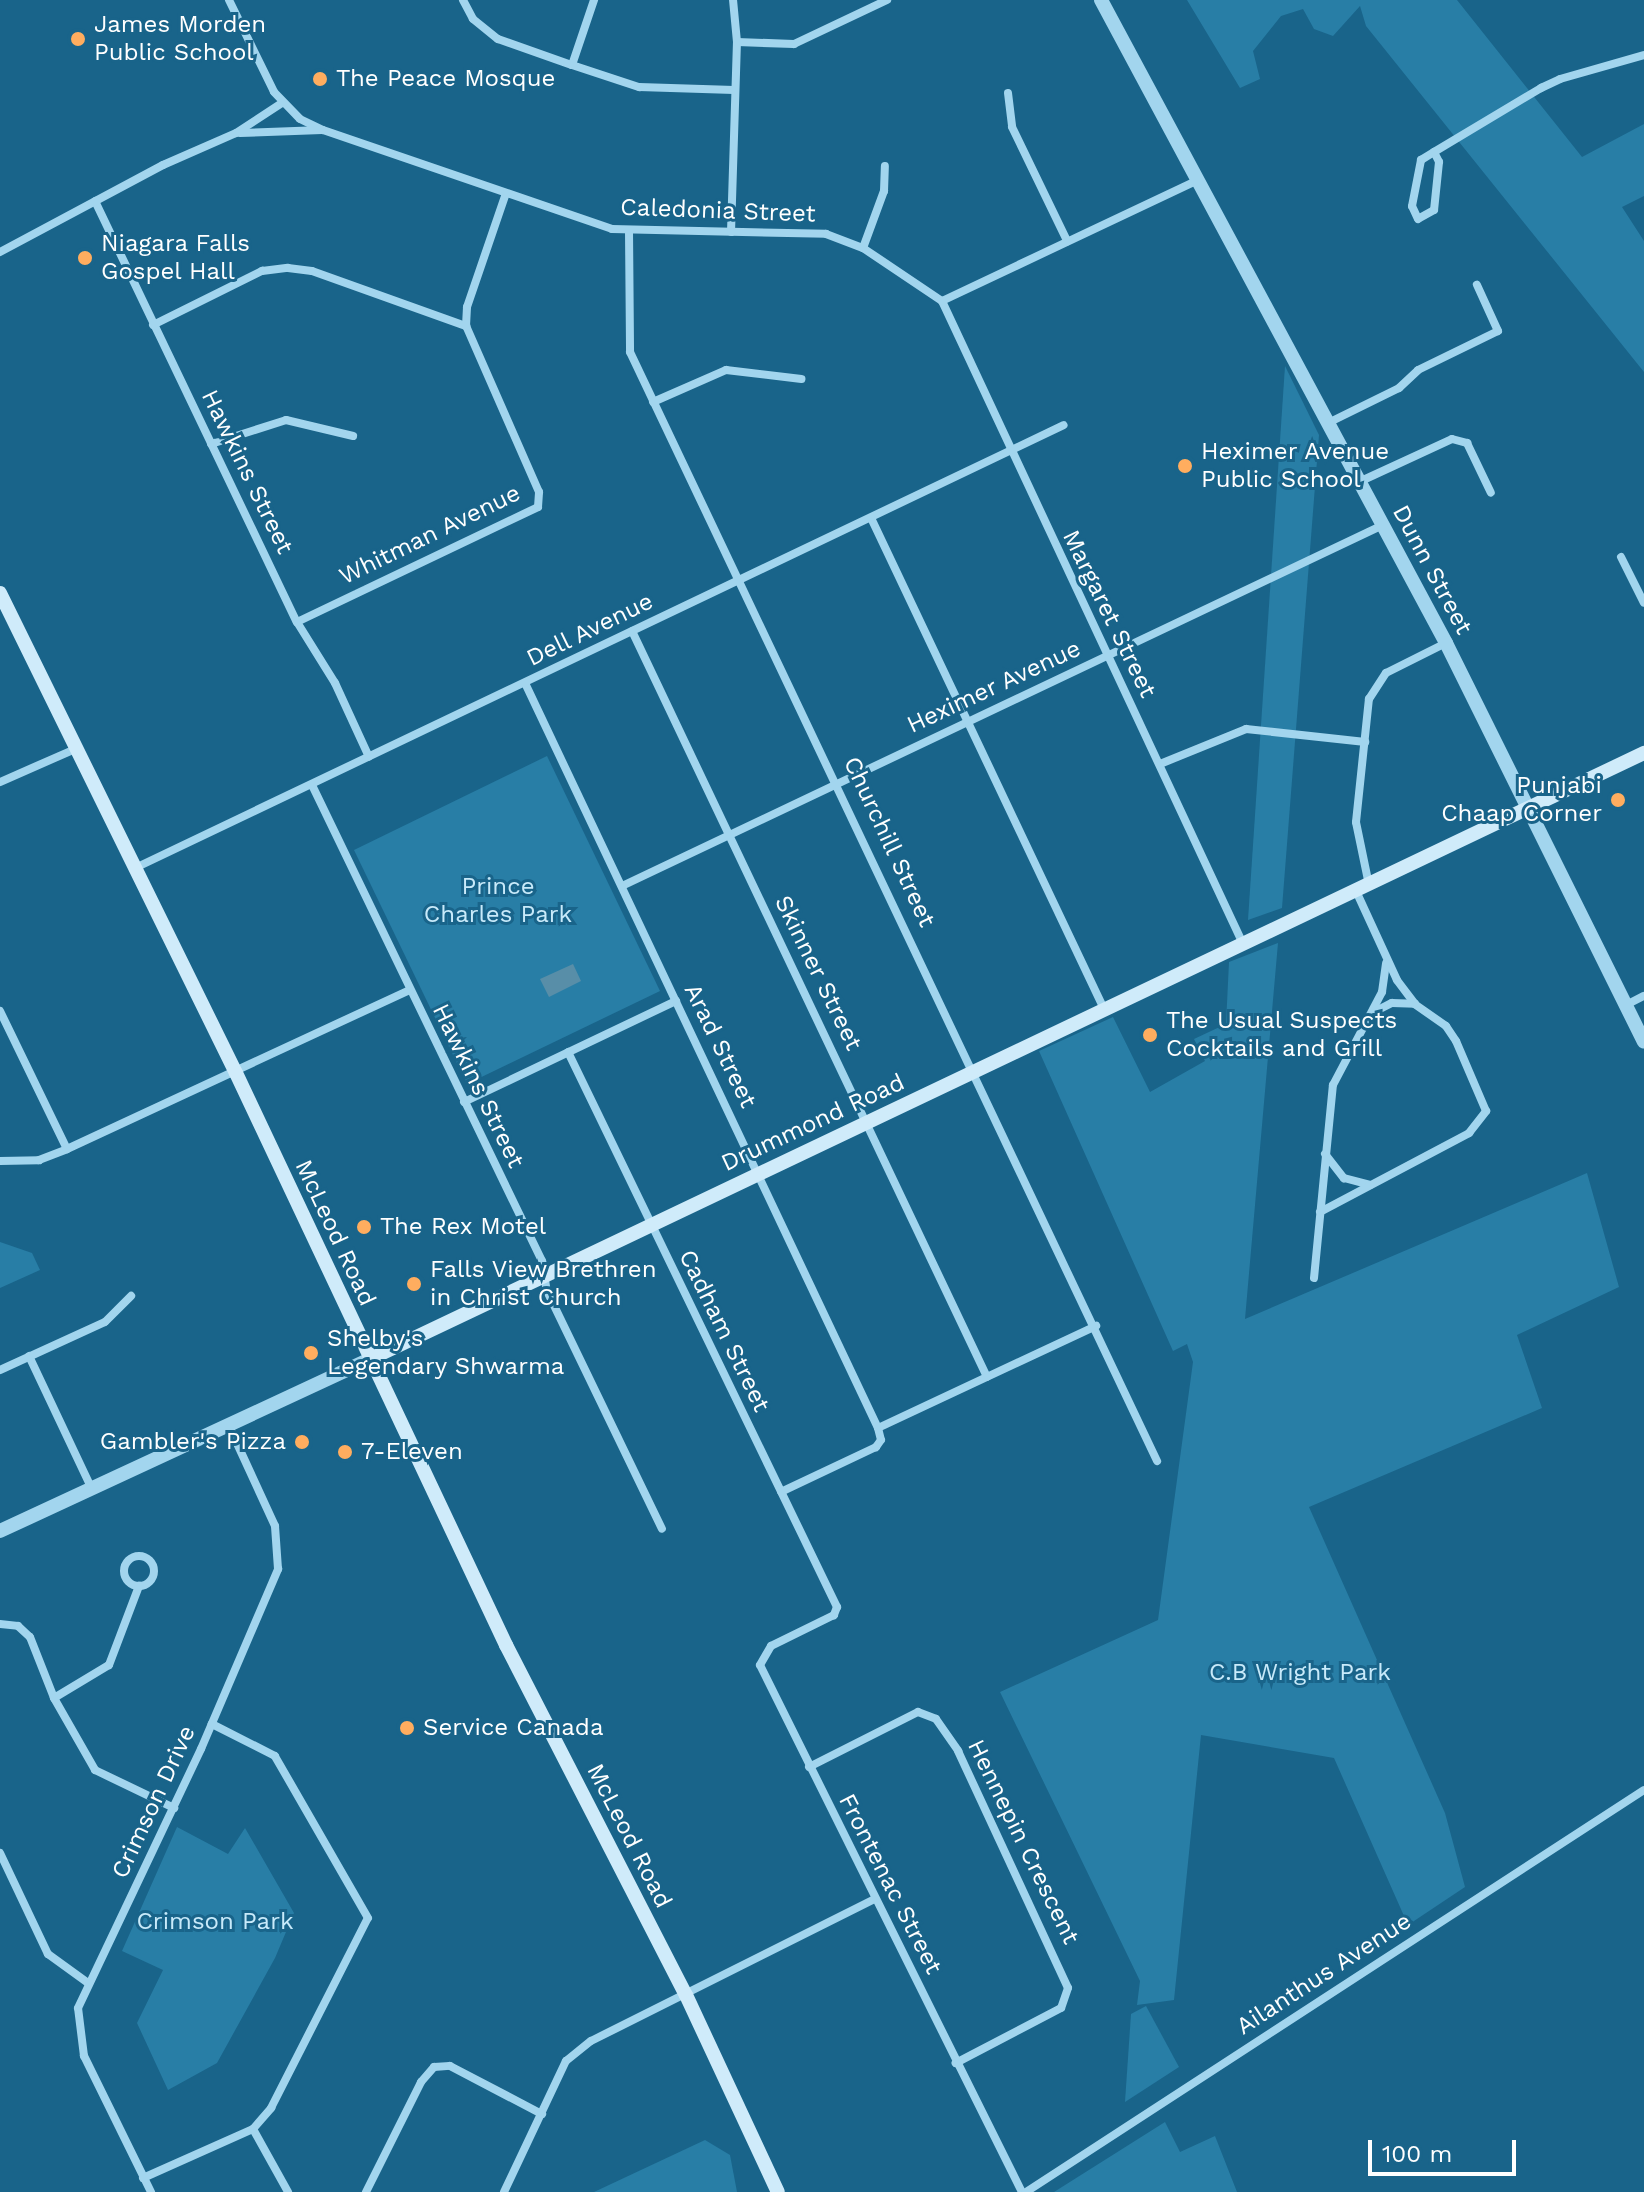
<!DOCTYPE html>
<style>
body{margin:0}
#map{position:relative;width:1644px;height:2192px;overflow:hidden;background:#19648a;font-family:"Work Sans",sans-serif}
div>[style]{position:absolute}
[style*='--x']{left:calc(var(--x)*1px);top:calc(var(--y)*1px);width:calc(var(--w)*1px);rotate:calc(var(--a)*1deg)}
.green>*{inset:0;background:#287ea6}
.water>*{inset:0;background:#588ea8}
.minor>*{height:8px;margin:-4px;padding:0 4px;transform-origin:4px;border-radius:4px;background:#a2d5ee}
.minor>.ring{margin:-4px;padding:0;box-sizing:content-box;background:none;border:8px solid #a2d5ee;border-radius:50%}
.tertiary>*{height:14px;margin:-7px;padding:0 7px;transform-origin:7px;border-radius:7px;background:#a2d5ee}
.secondary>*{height:14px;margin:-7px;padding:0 7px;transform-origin:7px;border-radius:7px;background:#cfebfa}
.dots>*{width:22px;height:22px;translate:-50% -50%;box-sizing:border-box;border:4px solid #19648a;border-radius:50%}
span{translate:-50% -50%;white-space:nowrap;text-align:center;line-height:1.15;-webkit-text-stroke:6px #19648a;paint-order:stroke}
.poi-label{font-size:24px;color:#fff}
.left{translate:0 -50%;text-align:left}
.right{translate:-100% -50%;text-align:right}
.street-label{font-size:24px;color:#fff}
.park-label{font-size:24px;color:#c8eafa}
.scale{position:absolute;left:1368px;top:2140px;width:148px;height:36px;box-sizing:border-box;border:4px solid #fff;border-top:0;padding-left:10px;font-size:24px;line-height:28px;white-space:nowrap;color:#fff;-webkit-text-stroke:6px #19648a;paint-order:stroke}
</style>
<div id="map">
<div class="green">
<div style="clip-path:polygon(1187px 0,1457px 0,1582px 157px,1644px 124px,1644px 196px,1622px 207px,1644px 241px,1644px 372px,1366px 26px,1360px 6px,1333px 36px,1314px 29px,1303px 9px,1281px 16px,1253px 51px,1260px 79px,1240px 88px)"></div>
<div style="clip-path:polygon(1285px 366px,1319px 435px,1282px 908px,1248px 920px)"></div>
<div style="clip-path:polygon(547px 756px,660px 991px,467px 1084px,354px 850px)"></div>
<div style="clip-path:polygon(1278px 943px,1245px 1319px,1587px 1173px,1619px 1287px,1517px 1335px,1542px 1408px,1309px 1507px,1445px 1813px,1465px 1887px,1408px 1925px,1334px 1758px,1201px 1735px,1174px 2000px,1137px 2005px,1140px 1981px,1000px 1692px,1158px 1620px,1193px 1362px,1187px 1344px,1173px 1351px,1039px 1051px,1113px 1017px,1150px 1092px,1205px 1061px,1194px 1039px,1226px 1024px,1229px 962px)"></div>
<div style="clip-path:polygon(0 1242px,32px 1253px,40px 1270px,0 1288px)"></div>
<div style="clip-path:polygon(177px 1827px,228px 1854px,245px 1828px,294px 1913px,275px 1958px,217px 2063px,168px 2090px,137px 2023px,163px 1970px,122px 1951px)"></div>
<div style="clip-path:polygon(1146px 2006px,1179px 2067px,1125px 2102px,1131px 2014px)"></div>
<div style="clip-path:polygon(1165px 2122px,1180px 2152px,1215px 2136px,1237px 2192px,1054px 2192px)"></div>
<div style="clip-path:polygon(705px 2140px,730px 2155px,737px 2192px,594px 2192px)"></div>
</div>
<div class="water">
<div style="clip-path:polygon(573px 964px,581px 981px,549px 997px,540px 979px)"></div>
</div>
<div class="minor">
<div style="--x:229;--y:0;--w:102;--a:63.9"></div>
<div style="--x:274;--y:92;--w:37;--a:46"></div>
<div style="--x:300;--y:119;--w:25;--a:26"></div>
<div style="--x:323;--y:130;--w:305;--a:18.9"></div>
<div style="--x:612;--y:229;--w:214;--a:1.3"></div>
<div style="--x:826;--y:234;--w:40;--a:21"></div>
<div style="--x:863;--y:248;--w:95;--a:33.9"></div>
<div style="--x:463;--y:0;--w:21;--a:62"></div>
<div style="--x:473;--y:19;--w:32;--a:39"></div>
<div style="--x:498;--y:39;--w:78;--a:19.4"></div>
<div style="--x:572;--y:65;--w:71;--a:18.2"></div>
<div style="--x:639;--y:87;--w:95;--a:1.8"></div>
<div style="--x:737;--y:42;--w:57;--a:2"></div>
<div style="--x:794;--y:44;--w:103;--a:-25.3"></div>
<div style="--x:572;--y:65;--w:69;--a:-71.3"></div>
<div style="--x:1008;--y:93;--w:34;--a:83"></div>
<div style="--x:1012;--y:127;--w:127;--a:64.2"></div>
<div style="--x:240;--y:133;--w:82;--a:-2.1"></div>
<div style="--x:1434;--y:152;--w:11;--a:63"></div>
<div style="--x:1439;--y:162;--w:48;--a:95.9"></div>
<div style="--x:1434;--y:210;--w:18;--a:151"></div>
<div style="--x:1418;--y:219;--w:14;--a:-115"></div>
<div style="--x:1412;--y:206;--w:47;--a:-78.9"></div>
<div style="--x:1421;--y:160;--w:15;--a:-32"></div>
<div style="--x:1434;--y:152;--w:125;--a:-30.9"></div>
<div style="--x:1541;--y:88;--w:21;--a:-25"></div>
<div style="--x:1560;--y:79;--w:87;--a:-15.9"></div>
<div style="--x:95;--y:201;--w:467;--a:64.4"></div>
<div style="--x:297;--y:622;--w:72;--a:58.1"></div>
<div style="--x:335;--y:683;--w:81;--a:65.3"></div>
<div style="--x:629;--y:231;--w:121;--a:89.5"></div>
<div style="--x:630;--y:352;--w:1228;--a:64.58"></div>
<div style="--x:731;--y:232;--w:190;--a:-88.2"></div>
<div style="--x:737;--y:42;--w:42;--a:-95.4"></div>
<div style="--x:863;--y:248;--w:61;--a:-69.8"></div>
<div style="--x:884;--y:191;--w:25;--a:-88"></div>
<div style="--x:0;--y:252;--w:185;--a:-28.1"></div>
<div style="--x:163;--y:165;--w:80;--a:-23.7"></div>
<div style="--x:236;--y:133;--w:55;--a:-33.1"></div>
<div style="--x:942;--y:301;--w:710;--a:64.91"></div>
<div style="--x:942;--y:301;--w:283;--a:-25.3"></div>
<div style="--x:153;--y:325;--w:122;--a:-26.4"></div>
<div style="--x:262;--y:271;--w:26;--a:-7"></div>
<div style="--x:288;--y:268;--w:24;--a:7"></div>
<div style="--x:312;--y:271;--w:164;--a:19.7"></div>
<div style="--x:653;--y:402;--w:80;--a:-23.7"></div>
<div style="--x:726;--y:370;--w:76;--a:6.8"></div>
<div style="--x:1330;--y:422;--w:77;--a:-26.2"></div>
<div style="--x:1399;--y:388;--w:26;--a:-43"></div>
<div style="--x:1418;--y:370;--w:89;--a:-26"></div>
<div style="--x:1498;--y:331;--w:51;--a:-114.5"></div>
<div style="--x:211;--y:444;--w:79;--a:-17.7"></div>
<div style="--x:286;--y:420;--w:69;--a:13.4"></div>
<div style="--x:1361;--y:481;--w:100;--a:-24.8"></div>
<div style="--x:1452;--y:439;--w:16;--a:15"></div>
<div style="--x:1467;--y:443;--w:55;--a:64.4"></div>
<div style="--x:872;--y:520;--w:541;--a:64.62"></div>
<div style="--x:1621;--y:557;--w:51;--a:63.4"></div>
<div style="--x:297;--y:622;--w:267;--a:-25.5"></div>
<div style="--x:538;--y:507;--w:15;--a:-86"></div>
<div style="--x:539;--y:492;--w:181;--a:-113.7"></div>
<div style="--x:466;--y:326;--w:19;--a:-87"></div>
<div style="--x:467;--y:307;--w:120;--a:-71.1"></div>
<div style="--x:632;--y:631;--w:826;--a:64.55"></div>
<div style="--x:525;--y:683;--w:824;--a:64.65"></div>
<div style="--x:878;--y:1428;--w:12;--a:76"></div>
<div style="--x:881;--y:1440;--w:9;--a:126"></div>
<div style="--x:876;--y:1447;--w:105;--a:154.7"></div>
<div style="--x:1160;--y:764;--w:93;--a:-22.1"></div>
<div style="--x:1246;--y:729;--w:120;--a:6.2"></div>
<div style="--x:0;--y:782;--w:82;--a:-23.7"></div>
<div style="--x:312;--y:785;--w:529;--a:64.21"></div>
<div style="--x:542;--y:1261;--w:30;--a:81"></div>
<div style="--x:547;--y:1291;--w:264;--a:64.2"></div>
<div style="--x:133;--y:869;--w:1031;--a:-25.5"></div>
<div style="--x:1369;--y:885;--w:64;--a:-101.7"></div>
<div style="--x:1356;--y:822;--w:124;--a:-84"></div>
<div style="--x:1369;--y:699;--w:31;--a:-57"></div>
<div style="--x:1386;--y:673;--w:67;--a:-26.6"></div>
<div style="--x:622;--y:886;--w:842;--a:-25.38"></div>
<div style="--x:1626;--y:1005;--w:20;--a:-27"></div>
<div style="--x:0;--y:1011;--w:153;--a:64.1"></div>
<div style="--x:1374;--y:1012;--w:20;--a:-27"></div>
<div style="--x:1392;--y:1003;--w:23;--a:2"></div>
<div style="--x:568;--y:1052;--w:617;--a:64.14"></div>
<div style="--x:837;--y:1607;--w:9;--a:111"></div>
<div style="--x:834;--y:1615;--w:70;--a:153.8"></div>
<div style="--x:771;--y:1646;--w:22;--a:120"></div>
<div style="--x:760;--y:1665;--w:589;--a:63.57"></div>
<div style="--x:464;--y:1102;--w:235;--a:-25.5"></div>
<div style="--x:1325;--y:1154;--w:31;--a:52"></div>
<div style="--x:1344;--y:1178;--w:27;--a:15"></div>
<div style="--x:0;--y:1161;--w:39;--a:-1"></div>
<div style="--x:39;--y:1160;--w:30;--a:-21"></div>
<div style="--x:67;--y:1149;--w:377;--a:-24.9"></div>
<div style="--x:1320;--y:1212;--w:169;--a:-27.9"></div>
<div style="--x:1469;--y:1133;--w:28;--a:-52"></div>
<div style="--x:1486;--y:1111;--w:76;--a:-113.2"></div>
<div style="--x:1456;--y:1041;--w:18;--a:-124"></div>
<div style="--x:1446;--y:1026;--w:38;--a:-145"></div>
<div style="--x:1415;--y:1004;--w:30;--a:-127"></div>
<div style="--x:1397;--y:980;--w:98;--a:-114.7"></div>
<div style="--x:1314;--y:1278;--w:194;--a:-84.4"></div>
<div style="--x:1333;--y:1085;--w:105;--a:-62.2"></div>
<div style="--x:1382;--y:992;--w:29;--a:-82"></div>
<div style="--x:29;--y:1356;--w:147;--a:64.7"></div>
<div style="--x:0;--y:1370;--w:115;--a:-24.6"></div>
<div style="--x:105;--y:1322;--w:37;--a:-45"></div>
<div style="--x:878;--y:1428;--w:241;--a:-25.1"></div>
<div class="ring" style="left:124px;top:1556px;width:22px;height:22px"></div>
<div style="--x:0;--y:1624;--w:18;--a:6"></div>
<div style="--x:18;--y:1626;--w:16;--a:43"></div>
<div style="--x:30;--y:1637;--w:66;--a:68.5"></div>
<div style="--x:54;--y:1698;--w:83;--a:60.3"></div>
<div style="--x:95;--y:1770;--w:88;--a:25.7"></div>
<div style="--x:54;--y:1698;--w:64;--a:-31"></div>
<div style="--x:109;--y:1665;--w:85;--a:-69.2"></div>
<div style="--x:809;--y:1767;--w:122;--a:-26.8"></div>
<div style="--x:918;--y:1712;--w:19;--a:21"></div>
<div style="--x:936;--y:1719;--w:39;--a:55"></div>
<div style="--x:958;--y:1751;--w:261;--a:65.1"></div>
<div style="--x:1068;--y:1988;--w:21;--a:109"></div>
<div style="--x:1061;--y:2008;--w:119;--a:152.4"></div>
<div style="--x:0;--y:1853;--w:112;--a:64.6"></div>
<div style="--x:48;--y:1954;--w:49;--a:35.9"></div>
<div style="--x:253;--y:2129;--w:72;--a:60.9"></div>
<div style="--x:143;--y:2178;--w:120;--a:-24"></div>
<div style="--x:253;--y:2129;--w:28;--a:-49"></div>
<div style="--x:271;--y:2108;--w:213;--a:-63"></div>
<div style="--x:368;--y:1918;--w:187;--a:-119.9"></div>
<div style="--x:275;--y:1756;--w:71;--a:-153.1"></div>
<div style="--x:151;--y:2192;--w:152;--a:-116.2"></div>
<div style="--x:84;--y:2056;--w:48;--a:-97.1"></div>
<div style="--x:78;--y:2008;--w:287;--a:-64.6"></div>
<div style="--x:201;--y:1749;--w:196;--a:-66.8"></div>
<div style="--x:278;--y:1569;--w:43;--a:-94"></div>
<div style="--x:275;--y:1526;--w:112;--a:-114.7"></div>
<div style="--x:366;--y:2192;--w:123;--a:-63.4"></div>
<div style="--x:421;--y:2082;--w:20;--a:-49"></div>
<div style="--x:434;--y:2067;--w:16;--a:-4"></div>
<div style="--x:450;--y:2066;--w:104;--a:27.6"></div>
<div style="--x:504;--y:2192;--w:145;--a:-64.7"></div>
<div style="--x:566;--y:2061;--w:32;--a:-39"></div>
<div style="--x:591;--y:2041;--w:315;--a:-26.6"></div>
<div style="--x:1026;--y:2192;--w:737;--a:-33.04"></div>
</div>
<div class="tertiary">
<div style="--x:1101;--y:0;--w:730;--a:61.78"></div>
<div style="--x:1446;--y:643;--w:445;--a:63.6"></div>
<div style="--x:0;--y:1531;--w:408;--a:-24.9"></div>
</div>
<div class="secondary">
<div style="--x:0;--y:593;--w:535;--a:63.82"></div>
<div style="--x:236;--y:1073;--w:633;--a:64.73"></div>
<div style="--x:506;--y:1645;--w:394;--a:62.8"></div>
<div style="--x:686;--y:1995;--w:217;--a:65"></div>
<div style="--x:370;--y:1359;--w:1411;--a:-25.44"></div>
</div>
<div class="dots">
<div style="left:78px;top:39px;background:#ffad5f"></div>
<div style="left:320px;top:79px;background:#ffad5f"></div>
<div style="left:85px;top:258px;background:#ffad5f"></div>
<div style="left:1185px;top:466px;background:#ffad5f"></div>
<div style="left:1618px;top:800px;background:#ffad5f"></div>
<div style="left:1150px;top:1035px;background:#ffad5f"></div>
<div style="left:364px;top:1227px;background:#ffad5f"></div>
<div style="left:414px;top:1284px;background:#ffad5f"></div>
<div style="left:311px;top:1353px;background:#ffad5f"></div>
<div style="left:302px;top:1442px;background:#ffad5f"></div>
<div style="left:345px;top:1452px;background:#ffad5f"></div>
<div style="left:407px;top:1728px;background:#ffad5f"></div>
</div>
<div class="poi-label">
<span class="left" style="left:94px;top:39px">James Morden<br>Public School</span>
<span class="left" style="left:336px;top:79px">The Peace Mosque</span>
<span class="left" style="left:101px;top:258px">Niagara Falls<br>Gospel Hall</span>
<span class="left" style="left:1201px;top:466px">Heximer Avenue<br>Public School</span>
<span class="right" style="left:1602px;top:800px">Punjabi<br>Chaap Corner</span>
<span class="left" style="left:1166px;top:1035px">The Usual Suspects<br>Cocktails and Grill</span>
<span class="left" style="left:380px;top:1227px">The Rex Motel</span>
<span class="left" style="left:430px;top:1284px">Falls View Brethren<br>in Christ Church</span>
<span class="left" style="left:327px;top:1353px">Shelby's<br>Legendary Shwarma</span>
<span class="right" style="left:286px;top:1442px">Gambler's Pizza</span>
<span class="left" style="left:361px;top:1452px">7-Eleven</span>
<span class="left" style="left:423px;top:1728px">Service Canada</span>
</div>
<div class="street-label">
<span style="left:718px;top:211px;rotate:2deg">Caledonia Street</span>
<span style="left:247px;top:472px;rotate:64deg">Hawkins Street</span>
<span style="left:430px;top:535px;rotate:-26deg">Whitman Avenue</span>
<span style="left:1432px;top:570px;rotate:62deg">Dunn Street</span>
<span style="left:1109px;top:614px;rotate:64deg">Margaret Street</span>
<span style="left:590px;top:630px;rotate:-26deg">Dell Avenue</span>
<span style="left:994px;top:687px;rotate:-25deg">Heximer Avenue</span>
<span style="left:889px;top:842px;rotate:65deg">Churchill Street</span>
<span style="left:818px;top:973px;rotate:64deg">Skinner Street</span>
<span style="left:720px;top:1046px;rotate:64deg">Arad Street</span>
<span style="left:478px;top:1086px;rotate:64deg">Hawkins Street</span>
<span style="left:813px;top:1123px;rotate:-25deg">Drummond Road</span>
<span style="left:335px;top:1233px;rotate:65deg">McLeod Road</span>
<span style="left:724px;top:1331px;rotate:64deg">Cadham Street</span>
<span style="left:154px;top:1802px;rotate:-65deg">Crimson Drive</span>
<span style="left:629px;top:1836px;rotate:63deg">McLeod Road</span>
<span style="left:1023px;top:1842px;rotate:64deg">Hennepin Crescent</span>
<span style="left:890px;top:1884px;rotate:63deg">Frontenac Street</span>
<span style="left:1324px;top:1974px;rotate:-33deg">Ailanthus Avenue</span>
</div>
<div class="park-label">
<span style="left:498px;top:901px">Prince<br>Charles Park</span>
<span style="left:1300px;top:1673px">C.B Wright Park</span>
<span style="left:215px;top:1922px">Crimson Park</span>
</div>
<div class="scale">100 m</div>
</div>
